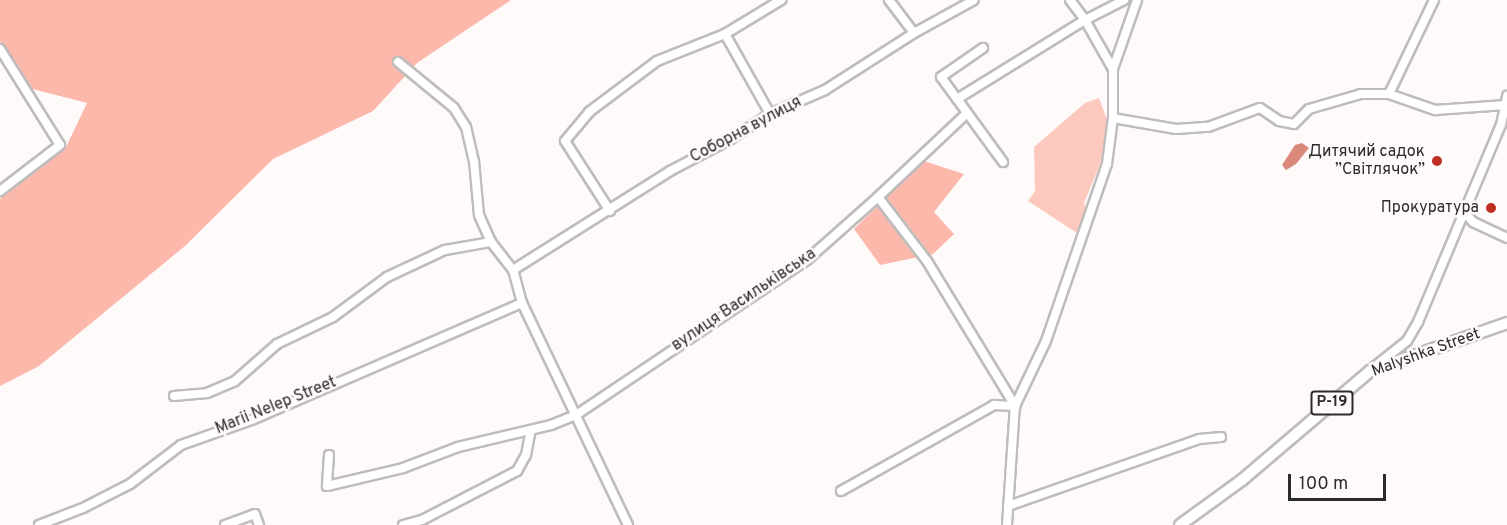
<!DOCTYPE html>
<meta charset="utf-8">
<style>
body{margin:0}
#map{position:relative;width:1507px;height:525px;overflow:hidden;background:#fefaf9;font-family:Overpass,sans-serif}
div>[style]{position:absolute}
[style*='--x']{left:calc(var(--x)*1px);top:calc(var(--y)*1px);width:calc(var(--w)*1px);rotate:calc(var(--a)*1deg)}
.green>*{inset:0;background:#fdc8be}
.forest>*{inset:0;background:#fdb8ac}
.water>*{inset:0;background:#da887a}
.roads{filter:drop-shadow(2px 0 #c0bcbc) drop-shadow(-2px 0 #c0bcbc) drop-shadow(0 2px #c0bcbc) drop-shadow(0 -2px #c0bcbc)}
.minor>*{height:8px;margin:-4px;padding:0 4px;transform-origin:4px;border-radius:4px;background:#fff}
.major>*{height:10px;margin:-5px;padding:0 5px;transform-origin:5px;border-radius:5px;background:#fff}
.dots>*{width:16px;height:16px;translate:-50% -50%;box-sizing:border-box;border:3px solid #fefaf9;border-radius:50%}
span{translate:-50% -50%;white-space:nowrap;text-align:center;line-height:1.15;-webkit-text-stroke:5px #fefaf9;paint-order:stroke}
.shield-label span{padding:2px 4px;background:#fefaf9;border:2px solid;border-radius:4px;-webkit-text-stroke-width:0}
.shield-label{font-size:15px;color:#2c2b2b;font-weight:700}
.street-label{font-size:16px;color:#2c2b2b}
.poi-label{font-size:16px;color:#2c2b2b}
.right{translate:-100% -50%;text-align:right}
.scale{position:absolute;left:1288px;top:474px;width:98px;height:27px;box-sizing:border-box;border:3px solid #2c2b2b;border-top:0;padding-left:8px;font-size:18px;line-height:21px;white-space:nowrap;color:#2c2b2b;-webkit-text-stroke:4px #fefaf9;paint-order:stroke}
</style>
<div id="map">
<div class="green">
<div style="clip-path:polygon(1099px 98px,1108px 122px,1100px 164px,1084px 203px,1086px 209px,1077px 233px,1028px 201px,1035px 191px,1034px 147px,1085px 103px)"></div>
</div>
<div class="forest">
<div style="clip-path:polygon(0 0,511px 0,417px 63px,373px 111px,273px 159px,185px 246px,39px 366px,0 386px,0 199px,67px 145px,87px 103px,29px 88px,0 41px)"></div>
<div style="clip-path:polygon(924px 161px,964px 174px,934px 212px,954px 234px,933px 254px,880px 265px,854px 229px)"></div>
</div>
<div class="water">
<div style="clip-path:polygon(1302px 143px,1309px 148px,1296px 164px,1286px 170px,1282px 165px,1295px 145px)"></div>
</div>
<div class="roads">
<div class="minor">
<div style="--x:889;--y:0;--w:41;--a:52.9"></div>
<div style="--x:1070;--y:0;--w:25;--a:53"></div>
<div style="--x:1085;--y:20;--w:44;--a:-27.1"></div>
<div style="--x:725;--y:34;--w:92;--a:60.6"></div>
<div style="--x:0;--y:49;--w:113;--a:58"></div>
<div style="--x:60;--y:145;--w:76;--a:142.5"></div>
<div style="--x:398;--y:62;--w:72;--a:39.4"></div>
<div style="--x:454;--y:108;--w:22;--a:58"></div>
<div style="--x:466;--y:127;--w:35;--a:77"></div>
<div style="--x:474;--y:161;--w:54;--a:84.7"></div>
<div style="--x:479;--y:215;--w:30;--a:66"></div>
<div style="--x:491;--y:242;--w:36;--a:52"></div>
<div style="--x:1389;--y:94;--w:104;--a:-64.4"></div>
<div style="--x:957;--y:99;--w:27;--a:-126"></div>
<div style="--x:941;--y:77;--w:51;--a:-34.6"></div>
<div style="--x:1113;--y:118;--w:64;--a:9.9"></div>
<div style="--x:1176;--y:129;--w:32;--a:-4"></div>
<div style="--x:1208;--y:127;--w:55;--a:-20.1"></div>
<div style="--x:1260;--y:108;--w:23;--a:34"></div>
<div style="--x:1279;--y:121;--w:15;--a:11"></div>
<div style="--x:1294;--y:124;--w:21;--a:-45"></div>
<div style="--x:1309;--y:109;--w:54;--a:-16.1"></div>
<div style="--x:1361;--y:94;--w:28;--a:0"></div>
<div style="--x:1389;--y:94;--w:49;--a:19.2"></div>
<div style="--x:1435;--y:110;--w:71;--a:-4"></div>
<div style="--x:1003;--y:162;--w:78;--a:-126.1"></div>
<div style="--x:957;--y:99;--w:150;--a:-31.7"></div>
<div style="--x:1085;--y:20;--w:56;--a:60.3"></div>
<div style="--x:878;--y:197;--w:121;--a:-43.3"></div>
<div style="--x:610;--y:211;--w:83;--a:-122.7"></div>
<div style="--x:565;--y:141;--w:38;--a:-50"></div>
<div style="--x:589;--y:112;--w:85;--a:-36.9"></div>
<div style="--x:657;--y:61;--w:73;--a:-21.7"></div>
<div style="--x:725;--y:34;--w:66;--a:-31.3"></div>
<div style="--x:1464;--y:212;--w:13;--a:48"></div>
<div style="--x:1473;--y:222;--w:38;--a:25"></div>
<div style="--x:1373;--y:368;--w:43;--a:-38.5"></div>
<div style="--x:1407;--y:341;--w:22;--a:-60"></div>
<div style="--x:1418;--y:322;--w:214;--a:-67.2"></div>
<div style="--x:1501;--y:125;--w:30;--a:-78"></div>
<div style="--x:174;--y:396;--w:33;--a:-5"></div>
<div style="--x:207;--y:393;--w:30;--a:-23"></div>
<div style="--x:235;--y:381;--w:56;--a:-41.4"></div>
<div style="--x:277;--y:344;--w:62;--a:-25.7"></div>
<div style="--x:333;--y:317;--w:67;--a:-36.5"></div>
<div style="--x:387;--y:277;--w:64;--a:-25"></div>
<div style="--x:445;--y:250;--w:47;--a:-9.9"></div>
<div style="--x:329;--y:455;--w:31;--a:94"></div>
<div style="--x:327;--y:486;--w:78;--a:-13.3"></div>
<div style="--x:403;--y:468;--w:59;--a:-20.9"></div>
<div style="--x:458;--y:447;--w:96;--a:-13.3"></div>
<div style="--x:551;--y:425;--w:27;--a:-22"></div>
<div style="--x:576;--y:415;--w:278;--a:-33.9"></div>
<div style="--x:807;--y:260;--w:95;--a:-41.6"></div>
<div style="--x:878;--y:197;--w:81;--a:52.6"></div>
<div style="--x:927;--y:261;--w:170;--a:58.7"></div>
<div style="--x:841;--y:491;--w:176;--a:-29.3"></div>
<div style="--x:994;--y:405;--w:21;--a:3"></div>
<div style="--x:1008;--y:506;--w:202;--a:-19.3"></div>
<div style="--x:1199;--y:439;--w:22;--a:-5"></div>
<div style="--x:39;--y:525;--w:47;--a:-21.1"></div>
<div style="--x:83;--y:508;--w:53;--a:-27.1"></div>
<div style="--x:130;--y:484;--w:64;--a:-37.4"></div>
<div style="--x:181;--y:445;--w:77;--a:-19.6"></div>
<div style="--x:254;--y:419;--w:292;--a:-23.4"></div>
<div style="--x:225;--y:525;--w:32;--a:-20"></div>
<div style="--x:255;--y:514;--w:12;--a:70"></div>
<div style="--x:403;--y:525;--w:20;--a:-15"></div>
<div style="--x:422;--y:520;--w:107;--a:-27.3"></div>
<div style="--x:517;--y:471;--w:18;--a:-61"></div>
<div style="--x:526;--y:455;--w:25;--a:-79"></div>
<div style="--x:628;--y:525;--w:246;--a:-115.5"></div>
<div style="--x:522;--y:303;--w:34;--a:-105"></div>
<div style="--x:513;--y:270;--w:186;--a:-32.2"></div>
<div style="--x:670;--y:171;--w:69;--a:-27.7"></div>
<div style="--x:731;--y:139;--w:46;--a:-32.7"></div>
<div style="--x:770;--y:114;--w:60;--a:-23.6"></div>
<div style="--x:825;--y:90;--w:106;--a:-32.6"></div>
<div style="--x:914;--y:33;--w:68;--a:-28.8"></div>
<div style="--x:1007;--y:525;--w:119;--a:-86.2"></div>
<div style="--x:1015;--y:406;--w:72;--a:-64.5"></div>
<div style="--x:1046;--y:341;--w:187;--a:-71"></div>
<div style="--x:1107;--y:164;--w:46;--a:-82.6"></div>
<div style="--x:1113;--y:118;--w:49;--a:-90"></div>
<div style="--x:1113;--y:69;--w:73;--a:-70.8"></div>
</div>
<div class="major">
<div style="--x:1180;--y:525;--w:77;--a:-36"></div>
<div style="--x:1242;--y:480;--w:168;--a:-40.4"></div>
<div style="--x:1370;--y:371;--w:145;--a:-19.3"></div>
</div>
</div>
<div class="dots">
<div style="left:1437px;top:161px;background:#bb2e21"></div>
<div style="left:1491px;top:208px;background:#bb2e21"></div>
</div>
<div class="shield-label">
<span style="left:1332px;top:403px">Р-19</span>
</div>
<div class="street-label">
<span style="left:746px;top:130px;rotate:-28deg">Соборна вулиця</span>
<span style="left:744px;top:300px;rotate:-34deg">вулиця Васильківська</span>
<span style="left:1426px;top:353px;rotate:-20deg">Malyshka Street</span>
<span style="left:276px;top:406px;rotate:-22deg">Marii Nelep Street</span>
</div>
<div class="poi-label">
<span class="right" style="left:1425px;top:161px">Дитячий садок<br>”Світлячок”</span>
<span class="right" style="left:1479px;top:208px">Прокуратура</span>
</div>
<div class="scale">100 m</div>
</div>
